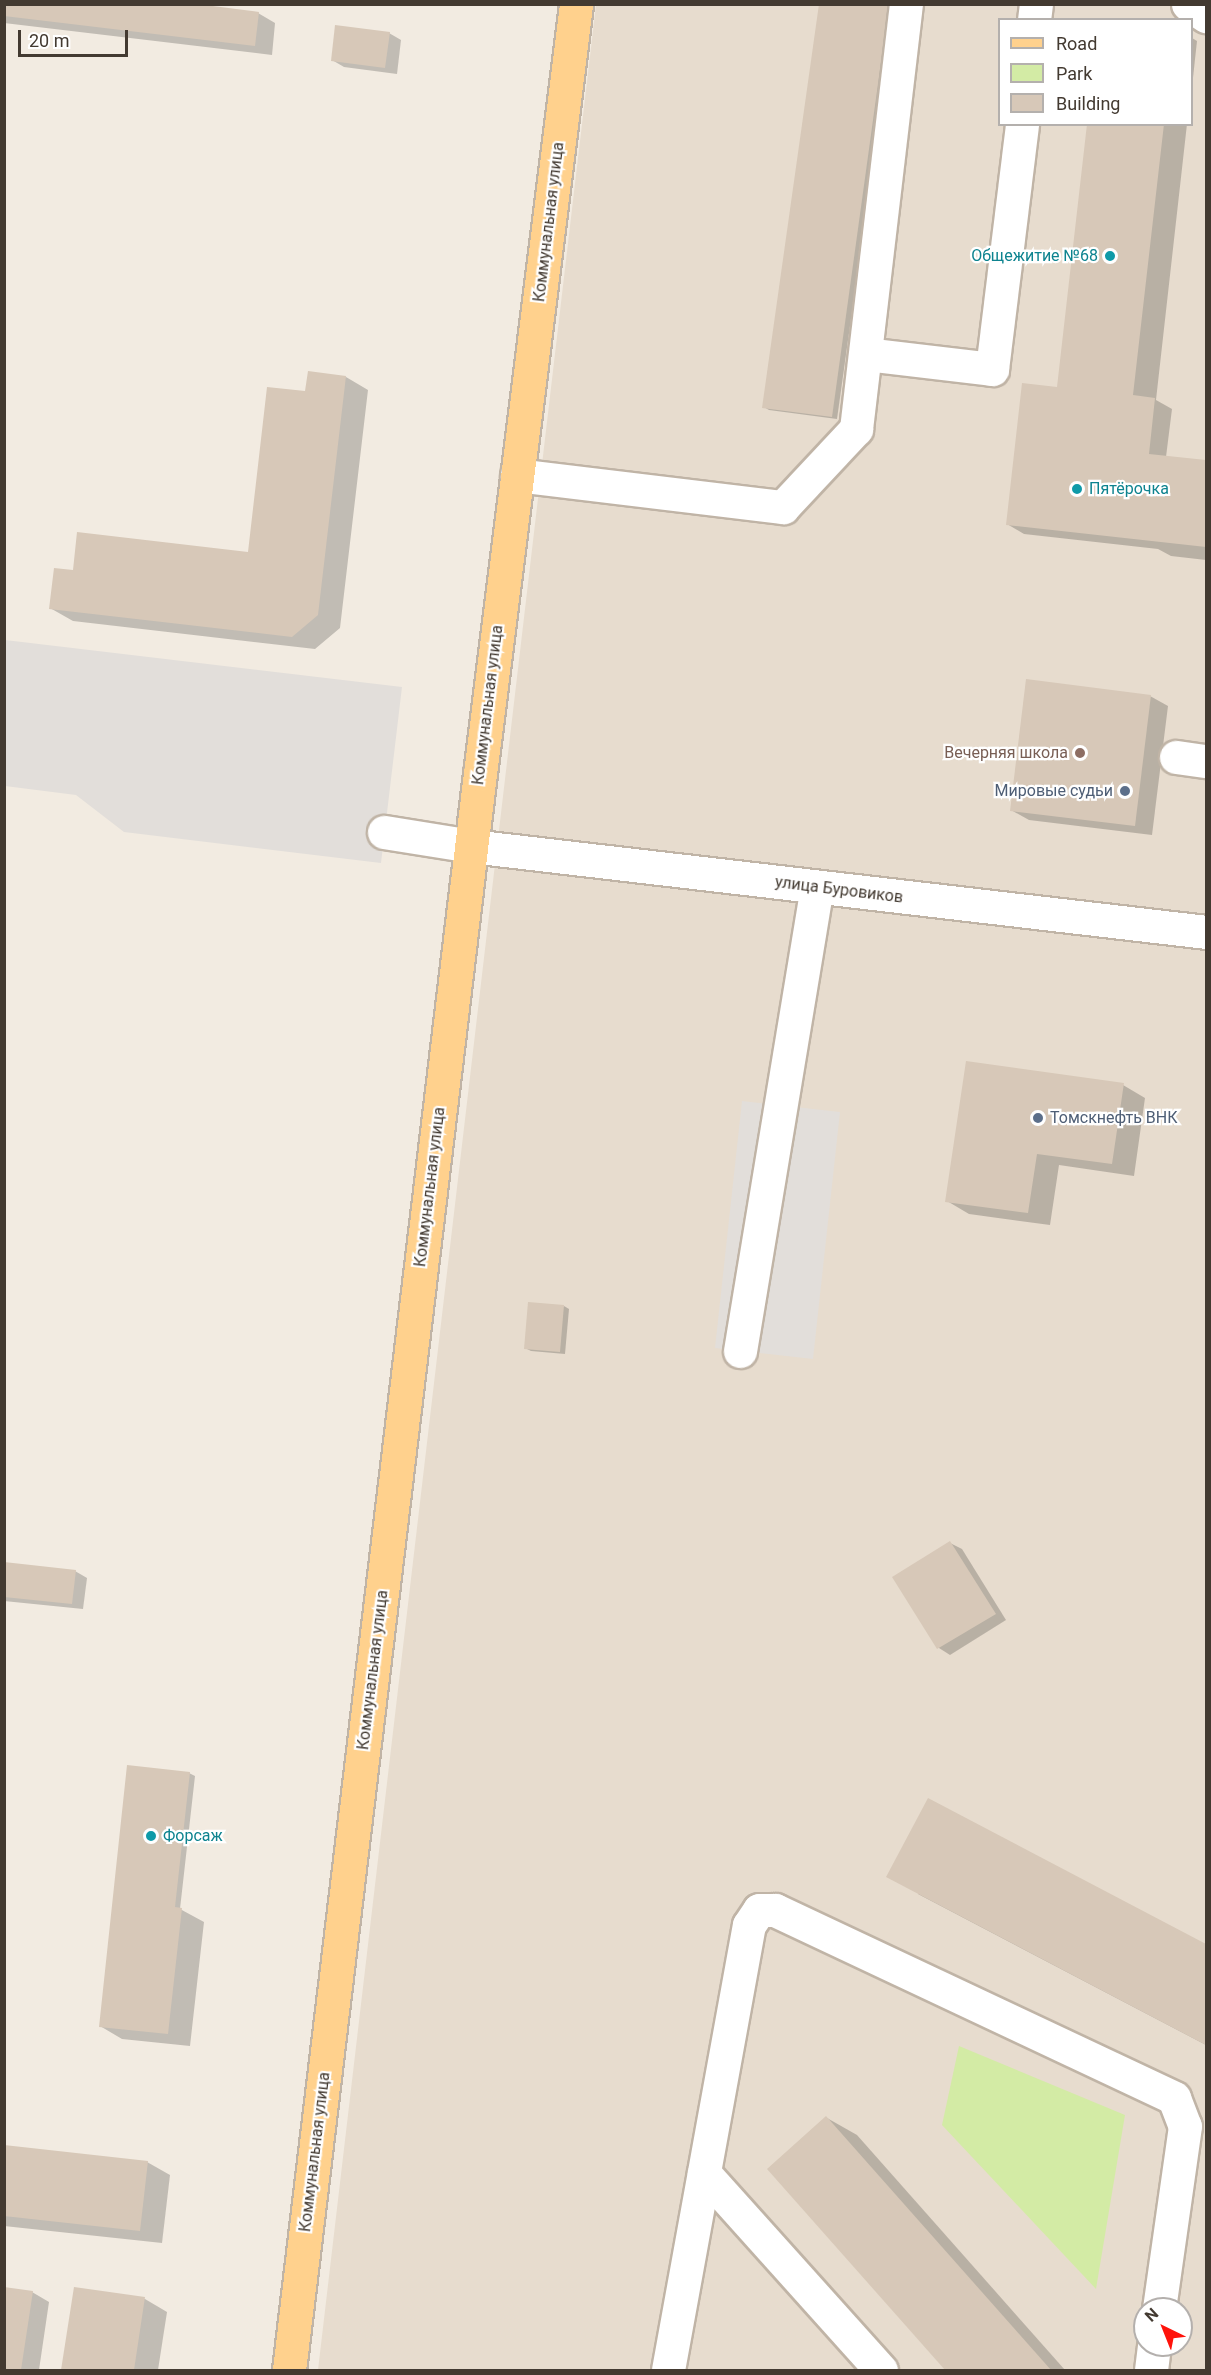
<!DOCTYPE html>
<meta charset="utf-8">
<style>
body{margin:0}
#map{position:relative;width:1211px;height:2375px;overflow:hidden;background:#f2ebe1;font-family:Roboto,sans-serif}
div>[style]{position:absolute}
[style*='--x']{left:calc(var(--x)*1px);top:calc(var(--y)*1px);width:calc(var(--w)*1px);rotate:calc(var(--a)*1deg)}
.residential>*{inset:0;background:#e7dcce}
.green>*{inset:0;background:#d3eba5}
.parking>*{inset:0;background:#e2deda}
.shadow>*{inset:0;background:#0003}
.building>*{inset:0;background:#d7c8b8}
.roads{filter:drop-shadow(2px 0 #c0b4a6) drop-shadow(-2px 0 #c0b4a6) drop-shadow(0 2px #c0b4a6) drop-shadow(0 -2px #c0b4a6)}
.minor>*{height:33px;margin:-16.5px;padding:0 16.5px;transform-origin:16.5px;border-radius:16.5px;background:#fff}
.major>*{height:33px;margin:-16.5px;padding:0 16.5px;transform-origin:16.5px;border-radius:16.5px;background:#ffd18d}
.dots>*{width:16px;height:16px;translate:-50% -50%;box-sizing:border-box;border:3px solid #fff;border-radius:50%}
span{translate:-50% -50%;white-space:nowrap;text-align:center;line-height:1.15;-webkit-text-stroke:4.5px #fff;paint-order:stroke}
.street-label{font-size:16px;color:#433a31}
.culture-label{font-size:16px;color:#0d838f}
.right{translate:-100% -50%;text-align:right}
.left{translate:0 -50%;text-align:left}
.education-label{font-size:16px;color:#785e54}
.service-label{font-size:16px;color:#4e5e75}
.frame{position:absolute;inset:0;border:6px solid #433a31;pointer-events:none}
.legend{position:absolute;left:998px;top:18px;width:195px;height:108px;box-sizing:border-box;background:#fff;border:2px solid #b4b0ad;margin:0;padding:8px 10px;list-style:none;font-size:18px;color:#433a31}
.legend li{display:flex;align-items:center;gap:12px;height:30px}
.legend b{width:30px;border:2px solid #b4b0ad}
.north{position:absolute;left:1133px;top:2297px;width:60px;height:60px;box-sizing:border-box;background:#fff;border:2px solid #b4b0ad;border-radius:50%;rotate:317deg;font-size:16px;font-weight:700;line-height:24px;text-align:center;color:#433a31}
.north::after{content:'';display:block;margin:auto;width:21px;height:27px;background:#ff130b;clip-path:polygon(50% 0,100% 100%,50% 72%,0 100%)}
.scale{position:absolute;left:18px;top:30px;width:110px;height:27px;box-sizing:border-box;border:3px solid #433a31;border-top:0;padding-left:8px;font-size:18px;line-height:21px;white-space:nowrap;color:#433a31;-webkit-text-stroke:4px #fff;paint-order:stroke}
</style>
<div id="map">
<div class="residential">
<div style="clip-path:polygon(evenodd,596px 5px,1206px 5px,1206px 2370px,318px 2370px,596px 5px,1000px 20px,1192px 20px,1192px 124px,1000px 124px,1000px 20px,596px 5px,1145px 2309px,1181px 2309px,1181px 2345px,1145px 2345px,1145px 2309px)"></div>
</div>
<div class="green">
<div style="clip-path:polygon(959px 2046px,1125px 2115px,1096px 2289px,942px 2125px)"></div>
</div>
<div class="parking">
<div style="clip-path:polygon(5px 640px,402px 687px,381px 863px,124px 832px,76px 795px,5px 786px)"></div>
<div style="clip-path:polygon(742px 1101px,840px 1112px,813px 1359px,715px 1348px)"></div>
</div>
<div class="shadow">
<div style="clip-path:polygon(4px 4px,258px 13px,275px 23px,272px 55px,4px 23px)"></div>
<div style="clip-path:polygon(820px 4px,895px 4px,837px 419px,769px 410px,764px 407px)"></div>
<div style="clip-path:polygon(389px 33px,401px 40px,397px 74px,344px 67px,332px 60px)"></div>
<div style="clip-path:polygon(1192px 38px,1197px 41px,1192px 87px)"></div>
<div style="clip-path:polygon(1088px 124px,1187px 124px,1156px 400px,1172px 409px,1166px 457px,1206px 462px,1206px 560px,1171px 556px,1158px 549px,1024px 534px,1007px 524px,1058px 389px)"></div>
<div style="clip-path:polygon(346px 377px,368px 390px,340px 628px,315px 649px,73px 621px,50px 608px,249px 554px,306px 393px)"></div>
<div style="clip-path:polygon(1150px 696px,1168px 706px,1152px 835px,1029px 820px,1011px 810px)"></div>
<div style="clip-path:polygon(1123px 1085px,1145px 1098px,1134px 1176px,1059px 1165px,1050px 1225px,969px 1214px,947px 1201px)"></div>
<div style="clip-path:polygon(564px 1306px,569px 1309px,565px 1354px,531px 1351px,525px 1348px)"></div>
<div style="clip-path:polygon(950px 1543px,962px 1549px,1006px 1620px,950px 1655px,939px 1648px,894px 1577px)"></div>
<div style="clip-path:polygon(4px 1563px,75px 1571px,87px 1578px,83px 1609px,4px 1601px)"></div>
<div style="clip-path:polygon(189px 1773px,195px 1776px,180px 1909px,204px 1922px,190px 2046px,122px 2039px,100px 2026px)"></div>
<div style="clip-path:polygon(928px 1800px,1206px 1946px,1206px 2045px,918px 1894px)"></div>
<div style="clip-path:polygon(827px 2118px,857px 2135px,1065px 2370px,947px 2370px,769px 2169px)"></div>
<div style="clip-path:polygon(4px 2147px,147px 2162px,170px 2175px,162px 2243px,4px 2226px)"></div>
<div style="clip-path:polygon(4px 2288px,32px 2292px,49px 2302px,39px 2370px,4px 2370px)"></div>
<div style="clip-path:polygon(75px 2288px,145px 2299px,167px 2312px,158px 2370px,63px 2370px)"></div>
</div>
<div class="building">
<div style="clip-path:polygon(4px 4px,197px 4px,259px 12px,255px 46px,4px 16px)"></div>
<div style="clip-path:polygon(819px 4px,889px 4px,832px 417px,762px 408px)"></div>
<div style="clip-path:polygon(335px 25px,390px 32px,385px 68px,331px 61px)"></div>
<div style="clip-path:polygon(1087px 124px,1164px 124px,1133px 395px,1155px 398px,1149px 454px,1206px 460px,1206px 547px,1006px 525px,1022px 383px,1057px 387px)"></div>
<div style="clip-path:polygon(308px 371px,346px 376px,318px 615px,292px 637px,49px 609px,54px 568px,73px 570px,77px 532px,248px 552px,267px 387px,305px 391px)"></div>
<div style="clip-path:polygon(1026px 679px,1151px 695px,1135px 826px,1010px 811px)"></div>
<div style="clip-path:polygon(966px 1061px,1124px 1083px,1112px 1164px,1037px 1154px,1028px 1213px,945px 1202px)"></div>
<div style="clip-path:polygon(528px 1302px,564px 1305px,560px 1352px,524px 1349px)"></div>
<div style="clip-path:polygon(950px 1541px,996px 1614px,937px 1649px,892px 1577px)"></div>
<div style="clip-path:polygon(4px 1562px,76px 1570px,72px 1604px,4px 1597px)"></div>
<div style="clip-path:polygon(127px 1765px,190px 1772px,175px 1907px,182px 1908px,168px 2034px,99px 2027px)"></div>
<div style="clip-path:polygon(928px 1798px,1206px 1944px,1206px 2045px,886px 1877px)"></div>
<div style="clip-path:polygon(826px 2116px,1051px 2370px,945px 2370px,767px 2169px)"></div>
<div style="clip-path:polygon(4px 2145px,148px 2161px,140px 2231px,4px 2216px)"></div>
<div style="clip-path:polygon(4px 2287px,33px 2291px,21px 2370px,4px 2370px)"></div>
<div style="clip-path:polygon(74px 2287px,145px 2297px,134px 2370px,61px 2370px)"></div>
</div>
<div class="roads">
<div class="minor">
<div style="--x:1188;--y:4;--w:22;--a:34"></div>
<div style="--x:1034;--y:20;--w:16;--a:-83"></div>
<div style="--x:866;--y:354;--w:127;--a:6.8"></div>
<div style="--x:992;--y:369;--w:247;--a:-83"></div>
<div style="--x:517;--y:475;--w:268;--a:6.9"></div>
<div style="--x:783;--y:507;--w:107;--a:-46.9"></div>
<div style="--x:856;--y:429;--w:428;--a:-83.3"></div>
<div style="--x:1176;--y:757;--w:30;--a:8"></div>
<div style="--x:384;--y:832;--w:88;--a:9.1"></div>
<div style="--x:471;--y:846;--w:740;--a:6.67"></div>
<div style="--x:740;--y:1351;--w:469;--a:-80.6"></div>
<div style="--x:704;--y:2173;--w:265;--a:48.1"></div>
<div style="--x:668;--y:2370;--w:452;--a:-79.7"></div>
<div style="--x:749;--y:1925;--w:18;--a:-56"></div>
<div style="--x:759;--y:1910;--w:16;--a:0"></div>
<div style="--x:775;--y:1910;--w:441;--a:25.2"></div>
<div style="--x:1174;--y:2098;--w:30;--a:69"></div>
<div style="--x:1185;--y:2126;--w:185;--a:98.1"></div>
<div style="--x:1151;--y:2370;--w:25;--a:-83"></div>
</div>
<div class="major">
<div style="--x:289;--y:2370;--w:1607;--a:-83.18"></div>
<div style="--x:480;--y:774;--w:776;--a:-82.89"></div>
</div>
</div>
<div class="dots">
<div style="left:1110px;top:256px;background:#0f9aa8"></div>
<div style="left:1077px;top:489px;background:#0f9aa8"></div>
<div style="left:1080px;top:753px;background:#8d6e63"></div>
<div style="left:1125px;top:791px;background:#5c6f8a"></div>
<div style="left:1038px;top:1118px;background:#5c6f8a"></div>
<div style="left:151px;top:1836px;background:#0f9aa8"></div>
</div>
<div class="street-label">
<span style="left:549px;top:222px;rotate:-83deg">Коммунальная улица</span>
<span style="left:488px;top:705px;rotate:-83deg">Коммунальная улица</span>
<span style="left:839px;top:890px;rotate:7deg">улица Буровиков</span>
<span style="left:430px;top:1187px;rotate:-83deg">Коммунальная улица</span>
<span style="left:373px;top:1670px;rotate:-83deg">Коммунальная улица</span>
<span style="left:315px;top:2152px;rotate:-83deg">Коммунальная улица</span>
</div>
<div class="culture-label">
<span class="right" style="left:1098px;top:256px">Общежитие №68</span>
<span class="left" style="left:1089px;top:489px">Пятёрочка</span>
<span class="left" style="left:163px;top:1836px">Форсаж</span>
</div>
<div class="education-label">
<span class="right" style="left:1068px;top:753px">Вечерняя школа</span>
</div>
<div class="service-label">
<span class="right" style="left:1113px;top:791px">Мировые судьи</span>
<span class="left" style="left:1050px;top:1118px">Томскнефть ВНК</span>
</div>
<div class="frame"></div>
<ul class="legend">
<li><b style="height:8px;background:#ffd18d"></b>Road</li>
<li><b style="height:16px;background:#d3eba5"></b>Park</li>
<li><b style="height:16px;background:#d7c8b8"></b>Building</li>
</ul>
<div class="north">N</div>
<div class="scale">20 m</div>
</div>
